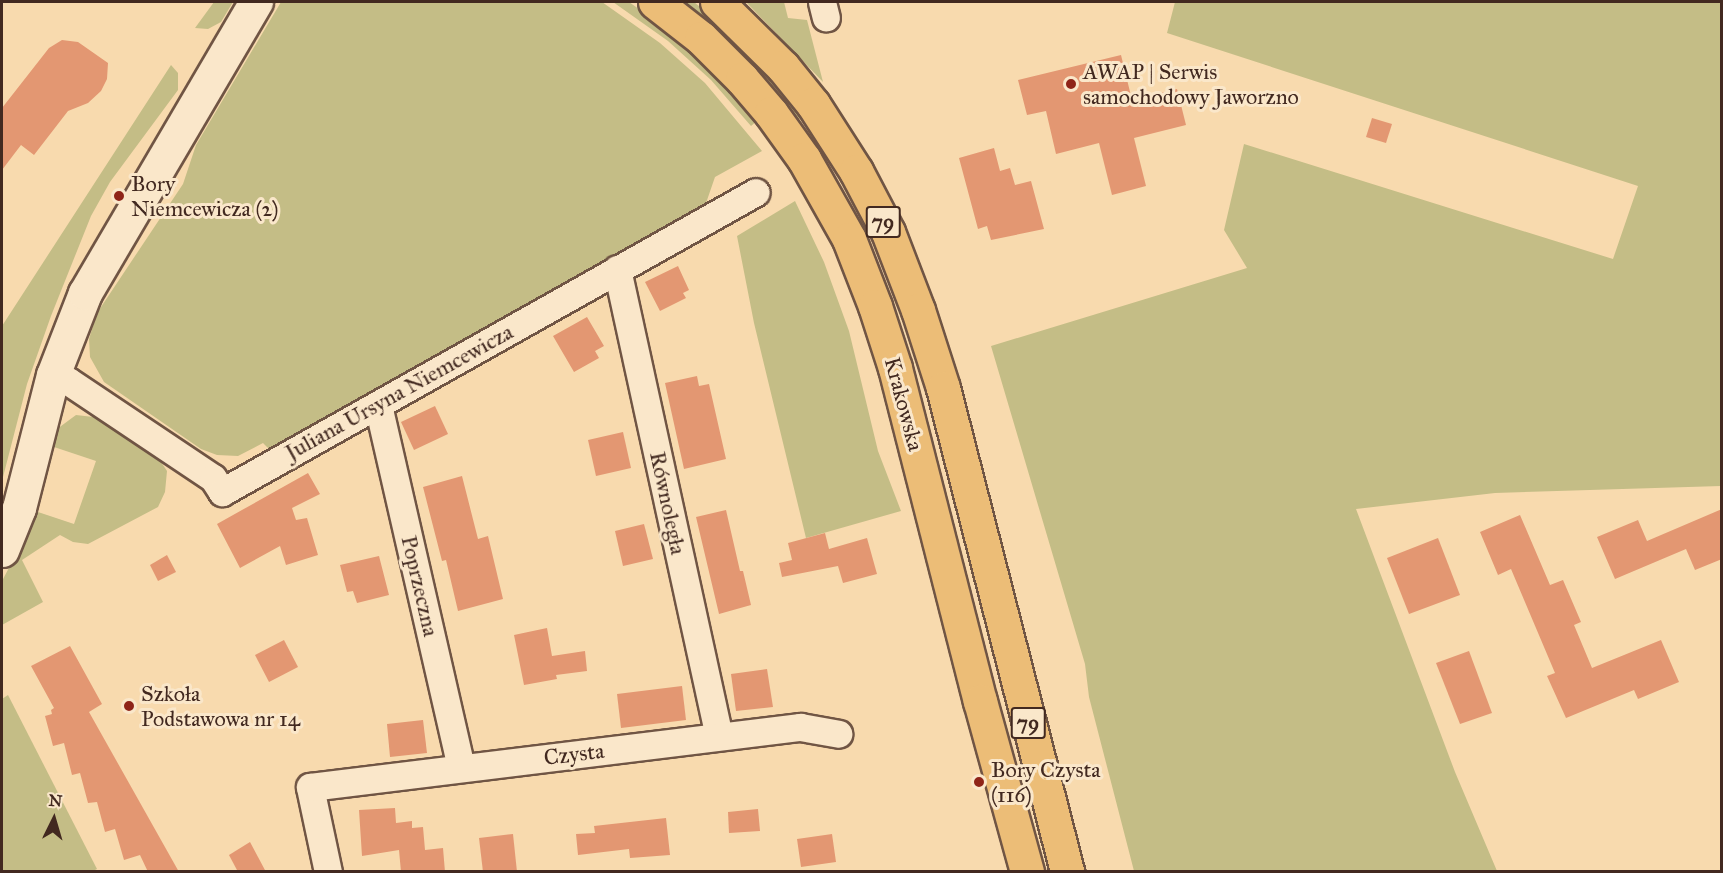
<!DOCTYPE html>
<meta charset="utf-8">
<style>
body{margin:0}
#map{position:relative;width:1723px;height:873px;overflow:hidden;background:#f8daae;font-family:"IM FELL Great Primer",serif}
div>[style]{position:absolute}
[style*='--x']{left:calc(var(--x)*1px);top:calc(var(--y)*1px);width:calc(var(--w)*1px);rotate:calc(var(--a)*1deg)}
.green>*{inset:0;background:#c4bd86}
.building>*{inset:0;background:#e39772}
.roads{filter:drop-shadow(2px 0 #705544) drop-shadow(-2px 0 #705544) drop-shadow(0 2px #705544) drop-shadow(0 -2px #705544)}
.street>*{height:27px;margin:-13.5px;padding:0 13.5px;transform-origin:13.5px;border-radius:13.5px;background:#fae7ca}
.secondary>*{height:33px;margin:-16.5px;padding:0 16.5px;transform-origin:16.5px;border-radius:16.5px;background:#fae7ca}
.primary>*{height:33px;margin:-16.5px;padding:0 16.5px;transform-origin:16.5px;border-radius:16.5px;background:#ecbd77}
.dots>*{width:16px;height:16px;translate:-50% -50%;box-sizing:border-box;border:3px solid #fae7ca;border-radius:50%}
span{translate:-50% -50%;white-space:nowrap;text-align:center;line-height:1.15;-webkit-text-stroke:6px #fae7ca;paint-order:stroke}
.shield-label span{padding:2px 4px;background:#fae7ca;border:2px solid;border-radius:4px;-webkit-text-stroke-width:0}
.shield-label{font-size:21px;color:#422920;font-weight:700}
.poi-label{font-size:22px;color:#422920}
.left{translate:0 -50%;text-align:left}
.street-label{font-size:22px;color:#422920}
.frame{position:absolute;inset:0;border:3px solid #422920;pointer-events:none}
.north{position:absolute;left:24px;top:789px;width:60px;height:60px;-webkit-text-stroke:4px #fae7ca;paint-order:stroke;rotate:5deg;font-size:16px;font-weight:700;line-height:24px;text-align:center;color:#422920}
.north::after{content:'';display:block;margin:auto;width:21px;height:27px;background:#422920;clip-path:polygon(50% 0,100% 100%,50% 72%,0 100%)}
</style>
<div id="map">
<div class="green">
<div style="clip-path:polygon(214px 2px,233px 2px,221px 22px,208px 29px,195px 28px)"></div>
<div style="clip-path:polygon(281px 2px,602px 2px,660px 43px,705px 83px,762px 151px,715px 177px,705px 206px,270px 450px,263px 443px,238px 456px,217px 455px,201px 449px,104px 382px,90px 357px,89px 339px,97px 313px,183px 184px,196px 145px)"></div>
<div style="clip-path:polygon(613px 2px,629px 2px,674px 34px,723px 79px,758px 120px,751px 126px,711px 80px,668px 41px)"></div>
<div style="clip-path:polygon(681px 2px,694px 2px,733px 34px,804px 115px,798px 120px,727px 41px)"></div>
<div style="clip-path:polygon(746px 2px,784px 2px,788px 18px,807px 20px,823px 82px)"></div>
<div style="clip-path:polygon(1175px 2px,1721px 2px,1721px 486px,1495px 493px,1356px 509px,1455px 772px,1497px 871px,1134px 871px,1089px 697px,1085px 664px,991px 346px,1247px 268px,1224px 230px,1244px 144px,1613px 259px,1638px 186px,1167px 33px)"></div>
<div style="clip-path:polygon(171px 65px,178px 73px,178px 90px,110px 182px,91px 216px,51px 316px,27px 384px,2px 481px,2px 326px)"></div>
<div style="clip-path:polygon(795px 201px,824px 262px,849px 331px,878px 451px,901px 511px,806px 538px,754px 323px,737px 236px)"></div>
<div style="clip-path:polygon(76px 415px,102px 418px,157px 456px,167px 471px,165px 492px,158px 507px,88px 544px,73px 542px,60px 535px,22px 560px,43px 602px,2px 625px,2px 581px,21px 545px,32px 510px,74px 524px,96px 461px,54px 447px,57px 429px)"></div>
<div style="clip-path:polygon(8px 695px,97px 869px,93px 871px,2px 871px,2px 699px)"></div>
</div>
<div class="building">
<div style="clip-path:polygon(62px 40px,78px 42px,108px 63px,107px 79px,101px 91px,88px 103px,68px 111px,34px 155px,21px 145px,2px 170px,2px 108px,49px 48px)"></div>
<div style="clip-path:polygon(1121px 55px,1132px 100px,1177px 89px,1186px 125px,1134px 138px,1146px 186px,1112px 195px,1099px 143px,1056px 154px,1046px 111px,1027px 115px,1018px 80px)"></div>
<div style="clip-path:polygon(1372px 118px,1392px 124px,1386px 143px,1366px 137px)"></div>
<div style="clip-path:polygon(994px 148px,1000px 171px,1010px 168px,1015px 185px,1031px 181px,1044px 229px,991px 240px,987px 226px,978px 229px,959px 158px)"></div>
<div style="clip-path:polygon(678px 266px,689px 290px,683px 293px,686px 298px,660px 311px,645px 282px)"></div>
<div style="clip-path:polygon(587px 317px,604px 346px,595px 351px,599px 358px,574px 372px,553px 336px)"></div>
<div style="clip-path:polygon(697px 376px,699px 386px,709px 384px,726px 459px,684px 469px,665px 383px)"></div>
<div style="clip-path:polygon(435px 406px,448px 434px,414px 450px,401px 422px)"></div>
<div style="clip-path:polygon(623px 432px,631px 468px,596px 476px,588px 440px)"></div>
<div style="clip-path:polygon(308px 473px,320px 494px,292px 508px,296px 520px,307px 518px,318px 555px,286px 565px,280px 546px,240px 568px,217px 524px)"></div>
<div style="clip-path:polygon(462px 476px,478px 539px,488px 536px,503px 599px,458px 611px,446px 560px,442px 561px,423px 487px)"></div>
<div style="clip-path:polygon(1722px 509px,1722px 559px,1695px 570px,1686px 549px,1615px 579px,1597px 537px,1638px 520px,1647px 541px)"></div>
<div style="clip-path:polygon(726px 510px,740px 571px,743px 571px,751px 605px,719px 614px,696px 517px)"></div>
<div style="clip-path:polygon(1520px 515px,1550px 585px,1563px 580px,1581px 622px,1574px 625px,1592px 668px,1661px 640px,1679px 682px,1638px 699px,1634px 690px,1566px 718px,1547px 676px,1555px 673px,1511px 569px,1498px 575px,1480px 532px)"></div>
<div style="clip-path:polygon(644px 524px,653px 559px,623px 566px,615px 531px)"></div>
<div style="clip-path:polygon(825px 533px,829px 549px,867px 538px,877px 574px,843px 583px,838px 566px,782px 577px,779px 563px,792px 560px,788px 543px)"></div>
<div style="clip-path:polygon(1438px 538px,1460px 595px,1409px 614px,1387px 558px)"></div>
<div style="clip-path:polygon(167px 555px,176px 572px,158px 581px,150px 565px)"></div>
<div style="clip-path:polygon(379px 556px,389px 595px,357px 603px,353px 591px,347px 592px,340px 565px)"></div>
<div style="clip-path:polygon(547px 628px,552px 656px,585px 651px,587px 671px,556px 675px,557px 679px,524px 685px,514px 635px)"></div>
<div style="clip-path:polygon(284px 640px,298px 667px,269px 682px,255px 655px)"></div>
<div style="clip-path:polygon(70px 646px,102px 704px,89px 712px,179px 872px,148px 872px,140px 855px,124px 860px,115px 829px,105px 832px,97px 802px,88px 803px,80px 773px,72px 775px,64px 743px,53px 746px,45px 716px,52px 714px,51px 710px,54px 708px,31px 666px)"></div>
<div style="clip-path:polygon(1469px 651px,1492px 713px,1460px 724px,1436px 663px)"></div>
<div style="clip-path:polygon(767px 669px,773px 707px,736px 711px,731px 674px)"></div>
<div style="clip-path:polygon(682px 686px,686px 720px,621px 728px,617px 694px)"></div>
<div style="clip-path:polygon(423px 720px,427px 753px,390px 757px,387px 724px)"></div>
<div style="clip-path:polygon(395px 808px,396px 823px,412px 821px,412px 828px,423px 827px,425px 850px,443px 848px,445px 872px,401px 872px,399px 850px,362px 856px,359px 810px)"></div>
<div style="clip-path:polygon(758px 809px,760px 831px,729px 833px,728px 812px)"></div>
<div style="clip-path:polygon(666px 818px,670px 855px,630px 858px,629px 849px,578px 855px,576px 834px,595px 833px,594px 826px)"></div>
<div style="clip-path:polygon(513px 834px,517px 872px,483px 872px,479px 838px)"></div>
<div style="clip-path:polygon(832px 834px,836px 862px,801px 867px,797px 839px)"></div>
<div style="clip-path:polygon(250px 842px,266px 872px,238px 872px,229px 855px)"></div>
</div>
<div class="roads">
<div class="street">
<div style="--x:822;--y:2;--w:16;--a:76"></div>
<div style="--x:617;--y:269;--w:478;--a:77.7"></div>
<div style="--x:53;--y:375;--w:16;--a:22"></div>
<div style="--x:68;--y:381;--w:174;--a:33.8"></div>
<div style="--x:213;--y:478;--w:17;--a:57"></div>
<div style="--x:222;--y:492;--w:612;--a:-29.33"></div>
<div style="--x:378;--y:405;--w:371;--a:77.1"></div>
<div style="--x:328;--y:872;--w:87;--a:-102"></div>
<div style="--x:310;--y:787;--w:494;--a:-7"></div>
<div style="--x:800;--y:727;--w:39;--a:10"></div>
</div>
<div class="secondary">
<div style="--x:2;--y:550;--w:45;--a:-68"></div>
<div style="--x:19;--y:508;--w:137;--a:-75.7"></div>
<div style="--x:53;--y:375;--w:88;--a:-68.7"></div>
<div style="--x:85;--y:293;--w:338;--a:-59.6"></div>
</div>
<div class="primary">
<div style="--x:655;--y:2;--w:58;--a:38"></div>
<div style="--x:701;--y:38;--w:58;--a:45"></div>
<div style="--x:742;--y:79;--w:45;--a:49.5"></div>
<div style="--x:771;--y:113;--w:57;--a:54.3"></div>
<div style="--x:804;--y:159;--w:92;--a:60.6"></div>
<div style="--x:849;--y:239;--w:72;--a:68.8"></div>
<div style="--x:875;--y:306;--w:65;--a:72.1"></div>
<div style="--x:895;--y:368;--w:344;--a:75.7"></div>
<div style="--x:980;--y:701;--w:177;--a:74.6"></div>
<div style="--x:717;--y:2;--w:93;--a:44.6"></div>
<div style="--x:783;--y:67;--w:48;--a:51"></div>
<div style="--x:813;--y:104;--w:80;--a:57.3"></div>
<div style="--x:856;--y:171;--w:69;--a:62.3"></div>
<div style="--x:888;--y:232;--w:84;--a:69"></div>
<div style="--x:918;--y:310;--w:82;--a:72.2"></div>
<div style="--x:943;--y:388;--w:500;--a:75.6"></div>
</div>
</div>
<div class="dots">
<div style="left:1071px;top:84px;background:#8f2418"></div>
<div style="left:119px;top:196px;background:#8f2418"></div>
<div style="left:129px;top:706px;background:#8f2418"></div>
<div style="left:979px;top:782px;background:#8f2418"></div>
</div>
<div class="shield-label">
<span style="left:883px;top:222px">79</span>
<span style="left:1028px;top:723px">79</span>
</div>
<div class="poi-label">
<span class="left" style="left:1083px;top:84px">AWAP | Serwis<br>samochodowy Jaworzno</span>
<span class="left" style="left:131px;top:196px">Bory<br>Niemcewicza (2)</span>
<span class="left" style="left:141px;top:706px">Szkoła<br>Podstawowa nr 14</span>
<span class="left" style="left:991px;top:782px">Bory Czysta<br>(116)</span>
</div>
<div class="street-label">
<span style="left:399px;top:392px;rotate:-29deg">Juliana Ursyna Niemcewicza</span>
<span style="left:904px;top:404px;rotate:75deg">Krakowska</span>
<span style="left:668px;top:503px;rotate:78deg">Równoległa</span>
<span style="left:420px;top:586px;rotate:77deg">Poprzeczna</span>
<span style="left:574px;top:754px;rotate:-7deg">Czysta</span>
</div>
<div class="frame"></div>
<div class="north">N</div>
</div>
